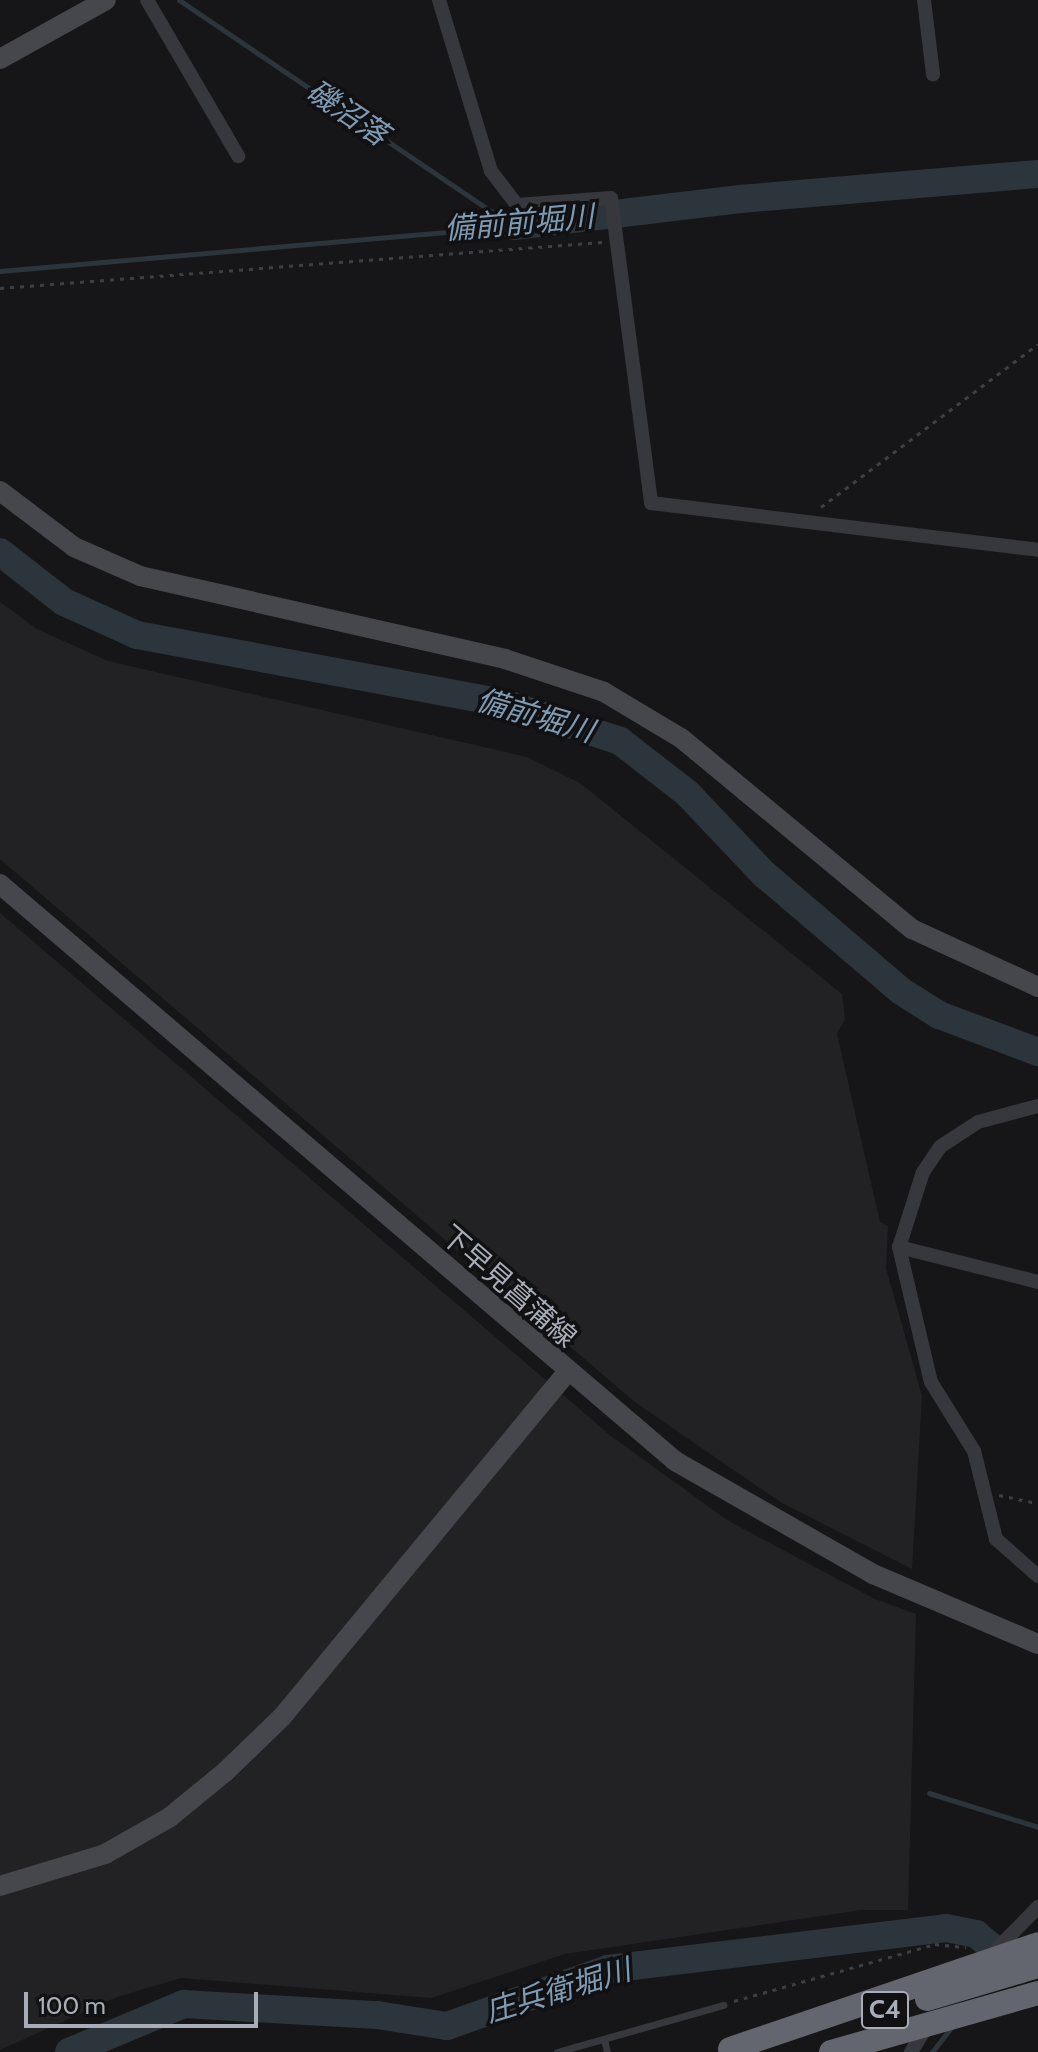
<!DOCTYPE html>
<meta charset="utf-8">
<style>
body{margin:0}
#map{position:relative;width:1038px;height:2052px;overflow:hidden;background:#161618;font-family:Cabin,"Noto Sans JP",sans-serif}
div>[style]{position:absolute}
[style*='--x']{left:calc(var(--x)*1px);top:calc(var(--y)*1px);width:calc(var(--w)*1px);rotate:calc(var(--a)*1deg)}
.built>*{inset:0;background:#222225}
.stream>*{height:5px;margin:-2.5px;padding:0 2.5px;transform-origin:2.5px;border-radius:2.5px;background:#2c353c}
.river>*{height:28px;margin:-14px;padding:0 14px;transform-origin:14px;border-radius:14px;background:#2c353c}
.path>*{height:3px;margin-top:-1.5px;transform-origin:0;background:repeating-linear-gradient(90deg,#3d3f44 0 4px,transparent 0 10px)}
.lane>*{height:7px;margin:-3.5px;padding:0 3.5px;transform-origin:3.5px;border-radius:3.5px;background:#37383d}
.street>*{height:14px;margin:-7px;padding:0 7px;transform-origin:7px;border-radius:7px;background:#37383d}
.secondary>*{height:20px;margin:-10px;padding:0 10px;transform-origin:10px;border-radius:10px;background:#45474d}
.highway-bridge>*{height:24px;margin:-12px;padding:0 12px;transform-origin:12px;border-radius:12px;background:#63666e}
span{translate:-50% -50%;white-space:nowrap;text-align:center;line-height:1.15;-webkit-text-stroke:7px #111113;paint-order:stroke}
.shield-label span{padding:2px 6px;background:#111113;border:2px solid;border-radius:6px;-webkit-text-stroke-width:0}
.shield-label{font-size:26px;color:#a8adb8;font-weight:700}
.street-label{font-size:28px;color:#a8adb8}
.water-label{font-size:30px;color:#7f9bb3;font-style:italic}
.scale{position:absolute;left:24px;top:1992px;width:234px;height:36px;box-sizing:border-box;border:4px solid #a8adb8;border-top:0;padding-left:10px;font-size:24px;line-height:28px;white-space:nowrap;color:#a8adb8;-webkit-text-stroke:6px #111113;paint-order:stroke}
</style>
<div id="map">
<div class="built">
<div style="clip-path:polygon(0 602px,37px 629px,108px 661px,527px 757px,580px 783px,842px 994px,845px 1019px,837px 1034px,880px 1222px,888px 1226px,886px 1268px,922px 1396px,912px 1569px,782px 1503px,636px 1403px,0 859px)"></div>
<div style="clip-path:polygon(0 913px,611px 1436px,727px 1520px,875px 1599px,916px 1614px,908px 1910px,861px 1910px,565px 1954px,431px 1998px,181px 1978px,117px 1997px,0 2050px)"></div>
</div>
<div class="stream">
<div style="--x:179;--y:0;--w:403;--a:34.1"></div>
<div style="--x:0;--y:271;--w:516;--a:-5"></div>
<div style="--x:929;--y:1793;--w:114;--a:17.3"></div>
<div style="--x:932;--y:2052;--w:33;--a:-52"></div>
</div>
<div class="river">
<div style="--x:514;--y:226;--w:228;--a:-6.8"></div>
<div style="--x:740;--y:199;--w:299;--a:-4.8"></div>
<div style="--x:0;--y:552;--w:81;--a:38"></div>
<div style="--x:64;--y:602;--w:80;--a:24.3"></div>
<div style="--x:137;--y:635;--w:373;--a:10.5"></div>
<div style="--x:504;--y:703;--w:122;--a:18.1"></div>
<div style="--x:620;--y:741;--w:85;--a:37.8"></div>
<div style="--x:687;--y:793;--w:112;--a:46.5"></div>
<div style="--x:764;--y:874;--w:180;--a:40.5"></div>
<div style="--x:901;--y:991;--w:45;--a:32.3"></div>
<div style="--x:939;--y:1015;--w:106;--a:20.5"></div>
<div style="--x:69;--y:2052;--w:125;--a:-22.7"></div>
<div style="--x:184;--y:2004;--w:193;--a:3.3"></div>
<div style="--x:377;--y:2015;--w:71;--a:8.9"></div>
<div style="--x:447;--y:2026;--w:171;--a:-19.5"></div>
<div style="--x:608;--y:1969;--w:340;--a:-6.9"></div>
<div style="--x:946;--y:1928;--w:31;--a:11"></div>
<div style="--x:976;--y:1934;--w:56;--a:39.9"></div>
</div>
<div class="path">
<div style="--x:0;--y:288;--w:604;--a:-4.37"></div>
<div style="--x:821;--y:507;--w:271;--a:-36.9"></div>
<div style="--x:999;--y:1495;--w:40;--a:12"></div>
<div style="--x:734;--y:2001;--w:209;--a:-15.8"></div>
<div style="--x:935;--y:1944;--w:31;--a:6"></div>
</div>
<div class="lane">
<div style="--x:604;--y:2039;--w:13;--a:77"></div>
<div style="--x:557;--y:2052;--w:173;--a:-15.8"></div>
</div>
<div class="street">
<div style="--x:147;--y:0;--w:181;--a:59.7"></div>
<div style="--x:439;--y:0;--w:179;--a:73.1"></div>
<div style="--x:491;--y:171;--w:43;--a:52.6"></div>
<div style="--x:517;--y:205;--w:94;--a:-4.3"></div>
<div style="--x:611;--y:198;--w:308;--a:82.5"></div>
<div style="--x:651;--y:503;--w:390;--a:6.9"></div>
<div style="--x:924;--y:0;--w:75;--a:83.1"></div>
<div style="--x:1038;--y:1106;--w:62;--a:165.1"></div>
<div style="--x:978;--y:1122;--w:45;--a:146.7"></div>
<div style="--x:940;--y:1147;--w:30;--a:124"></div>
<div style="--x:923;--y:1172;--w:79;--a:107.7"></div>
<div style="--x:899;--y:1247;--w:139;--a:76.7"></div>
<div style="--x:931;--y:1382;--w:81;--a:58.1"></div>
<div style="--x:974;--y:1451;--w:91;--a:76"></div>
<div style="--x:996;--y:1539;--w:56;--a:41.4"></div>
<div style="--x:899;--y:1247;--w:143;--a:14.1"></div>
<div style="--x:990;--y:1956;--w:69;--a:-45.6"></div>
<div style="--x:911;--y:2052;--w:32;--a:-58"></div>
</div>
<div class="secondary">
<div style="--x:0;--y:59;--w:121;--a:-29.1"></div>
<div style="--x:0;--y:491;--w:93;--a:37.1"></div>
<div style="--x:74;--y:547;--w:72;--a:23.7"></div>
<div style="--x:140;--y:576;--w:374;--a:12.8"></div>
<div style="--x:505;--y:659;--w:104;--a:18.4"></div>
<div style="--x:604;--y:692;--w:90;--a:30.9"></div>
<div style="--x:681;--y:738;--w:300;--a:39.6"></div>
<div style="--x:912;--y:929;--w:139;--a:24.7"></div>
<div style="--x:0;--y:884;--w:888;--a:40.52"></div>
<div style="--x:675;--y:1461;--w:228;--a:29.7"></div>
<div style="--x:873;--y:1574;--w:179;--a:23"></div>
<div style="--x:0;--y:1886;--w:110;--a:-16.9"></div>
<div style="--x:105;--y:1854;--w:75;--a:-29.6"></div>
<div style="--x:170;--y:1817;--w:71;--a:-39.3"></div>
<div style="--x:225;--y:1772;--w:79;--a:-44"></div>
<div style="--x:282;--y:1717;--w:447;--a:-50.4"></div>
</div>
<div class="highway-bridge">
<div style="--x:927;--y:1999;--w:116;--a:-16.6"></div>
<div style="--x:730;--y:2049;--w:325;--a:-18.8"></div>
<div style="--x:831;--y:2052;--w:215;--a:-15.9"></div>
</div>
<div class="shield-label">
<span style="left:885px;top:2010px">C4</span>
</div>
<div class="street-label">
<span style="left:509px;top:1286px;rotate:41deg">下早見菖蒲線</span>
</div>
<div class="water-label">
<span style="left:347px;top:113px;rotate:34deg">磯沼落</span>
<span style="left:519px;top:223px;rotate:-5deg">備前前堀川</span>
<span style="left:535px;top:716px;rotate:16deg">備前堀川</span>
<span style="left:558px;top:1991px;rotate:-17deg">庄兵衛堀川</span>
</div>
<div class="scale">100 m</div>
</div>
